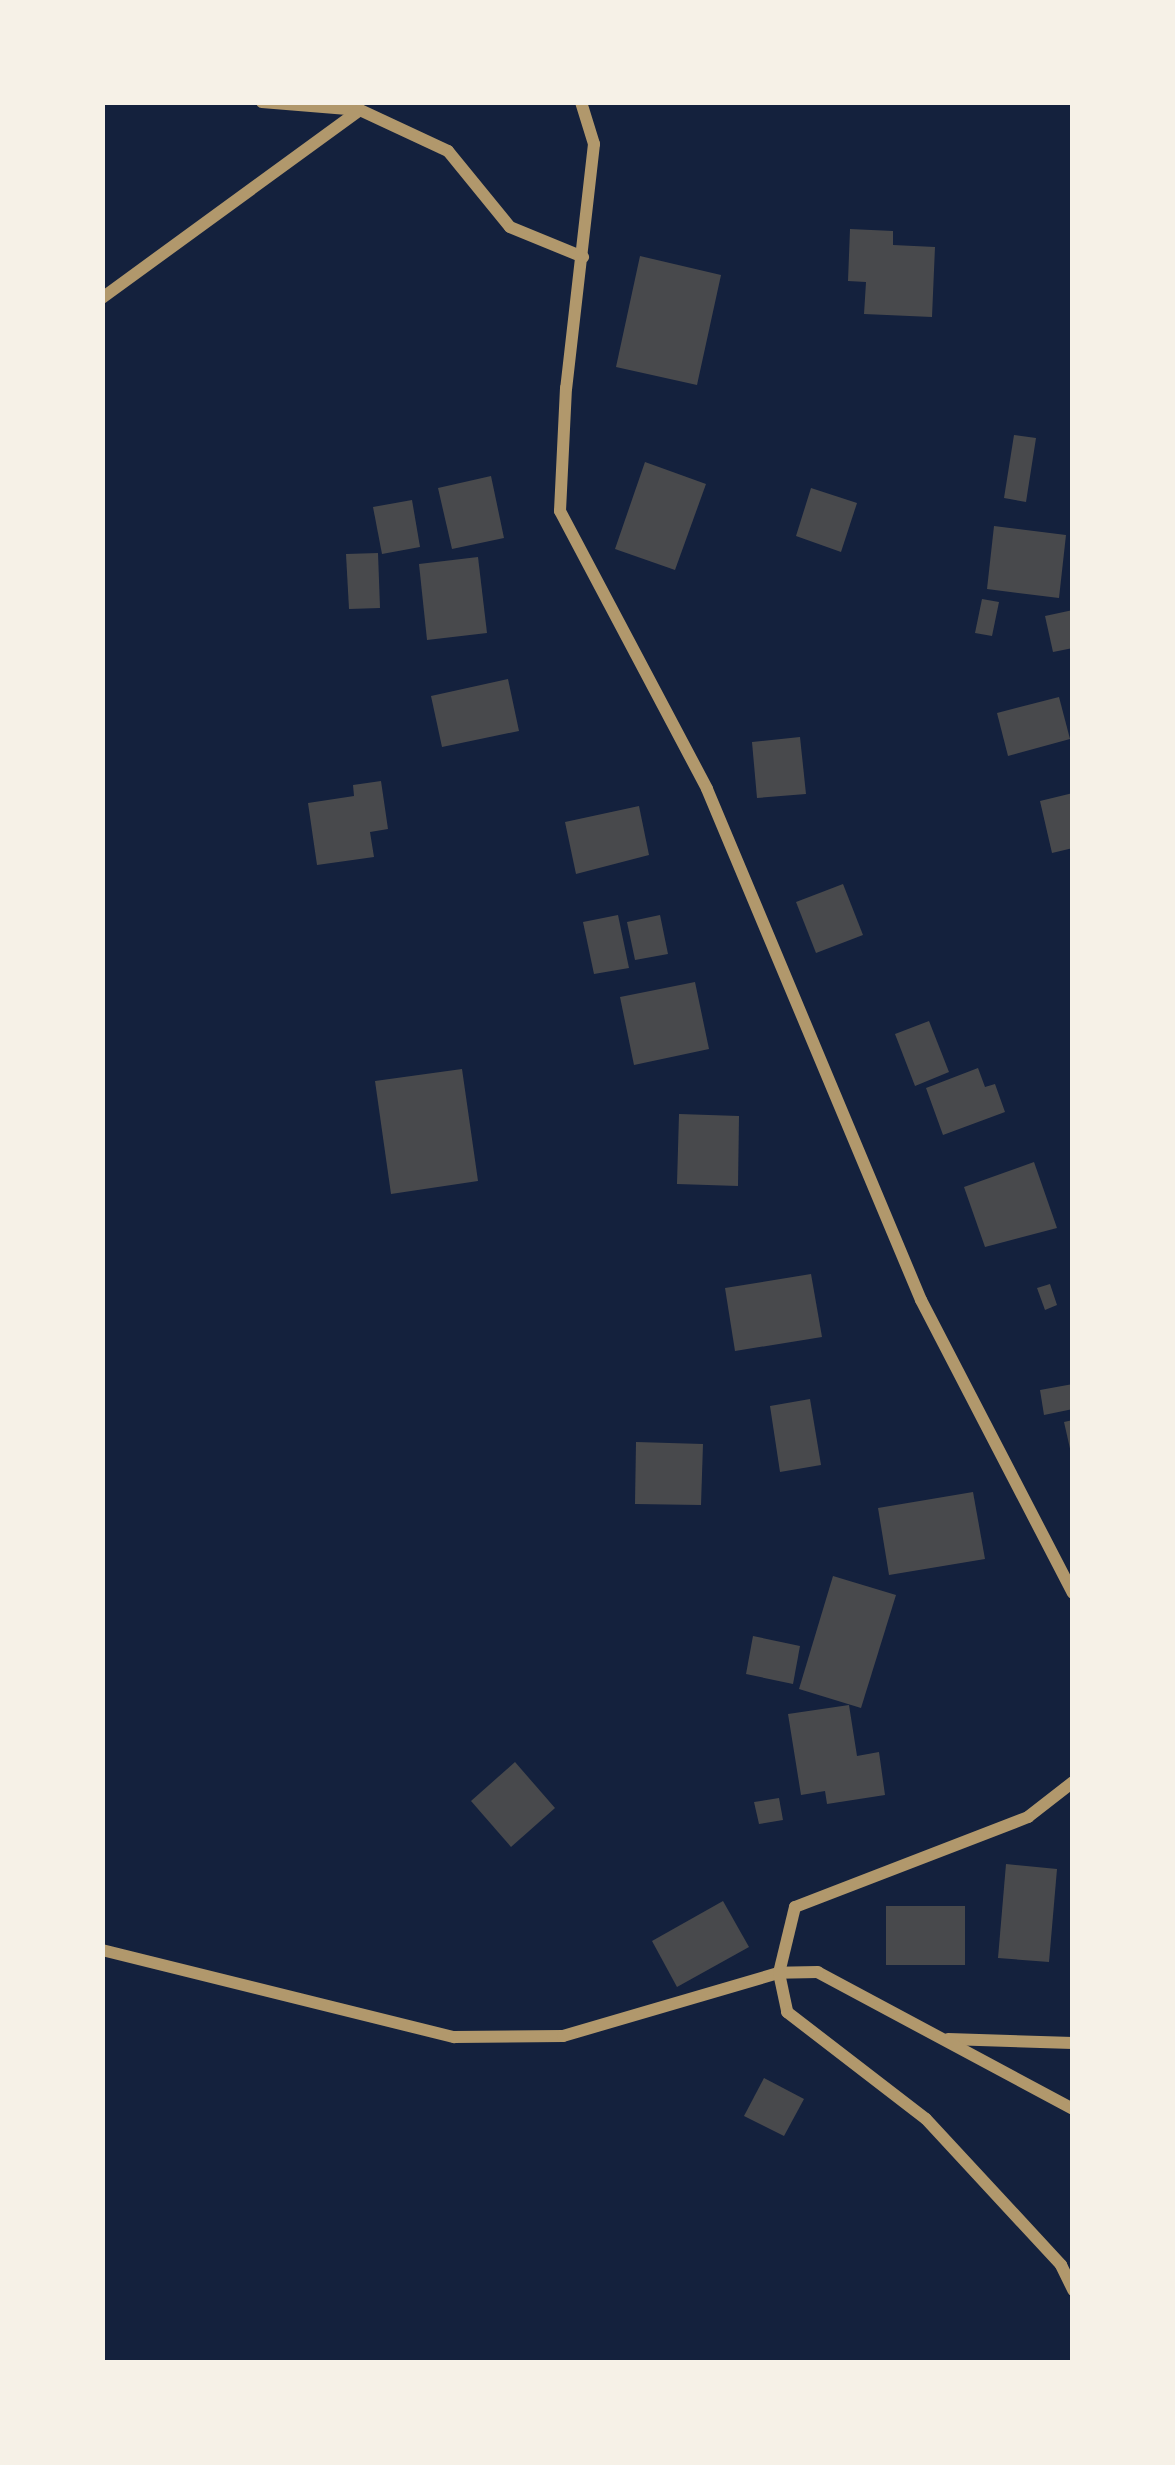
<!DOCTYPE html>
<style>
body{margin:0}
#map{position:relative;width:1175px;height:2465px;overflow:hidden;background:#14213d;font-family:"Source Sans 3",sans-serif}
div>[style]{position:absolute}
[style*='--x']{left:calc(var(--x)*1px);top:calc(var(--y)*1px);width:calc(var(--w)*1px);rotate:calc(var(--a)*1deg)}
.building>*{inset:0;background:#48494c}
.minor>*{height:12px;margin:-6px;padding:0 6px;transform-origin:6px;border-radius:6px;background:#b1986c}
span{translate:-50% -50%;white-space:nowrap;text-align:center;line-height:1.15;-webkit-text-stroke:10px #f6f1e7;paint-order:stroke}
.frame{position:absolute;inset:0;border:105px solid #f6f1e7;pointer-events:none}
</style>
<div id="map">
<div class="building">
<div style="clip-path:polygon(850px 229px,893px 231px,893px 245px,935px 247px,932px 317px,864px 314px,866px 282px,848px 281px)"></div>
<div style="clip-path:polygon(640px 256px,721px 275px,697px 385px,616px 367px)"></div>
<div style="clip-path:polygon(1014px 435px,1036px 438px,1026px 502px,1004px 498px)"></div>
<div style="clip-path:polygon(645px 462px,706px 484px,675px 570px,615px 549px)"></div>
<div style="clip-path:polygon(491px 476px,504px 538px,452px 549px,438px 488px)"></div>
<div style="clip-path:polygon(811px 488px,857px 503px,841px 552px,796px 536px)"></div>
<div style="clip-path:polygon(412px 500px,420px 547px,382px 554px,373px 507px)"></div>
<div style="clip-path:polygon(994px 526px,1066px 535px,1059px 598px,987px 589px)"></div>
<div style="clip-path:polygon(378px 553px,380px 608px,349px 609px,346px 554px)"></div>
<div style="clip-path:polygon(478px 557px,487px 633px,427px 640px,419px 564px)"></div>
<div style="clip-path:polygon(982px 599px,999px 602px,992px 636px,975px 633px)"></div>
<div style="clip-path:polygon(1073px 610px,1073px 648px,1053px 652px,1045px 616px)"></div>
<div style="clip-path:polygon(508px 679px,519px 731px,442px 747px,431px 696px)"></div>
<div style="clip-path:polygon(1059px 697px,1070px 739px,1008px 756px,997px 713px)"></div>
<div style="clip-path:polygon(800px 737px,806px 794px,757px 798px,752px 742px)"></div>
<div style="clip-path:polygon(381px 781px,388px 829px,370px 832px,374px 857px,317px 865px,308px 803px,354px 796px,353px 785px)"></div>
<div style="clip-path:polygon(1073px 793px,1073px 848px,1052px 853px,1040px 801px)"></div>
<div style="clip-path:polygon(639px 806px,649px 855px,576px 874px,565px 822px)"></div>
<div style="clip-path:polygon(843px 884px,863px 935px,816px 953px,796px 902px)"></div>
<div style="clip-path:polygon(618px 915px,629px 968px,594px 974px,583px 922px)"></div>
<div style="clip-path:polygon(660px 915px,668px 954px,635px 960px,627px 922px)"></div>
<div style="clip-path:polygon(695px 982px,709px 1049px,634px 1065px,620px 997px)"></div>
<div style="clip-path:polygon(929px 1021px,949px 1072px,915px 1086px,895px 1034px)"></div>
<div style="clip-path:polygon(978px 1068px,985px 1087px,995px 1084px,1005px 1112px,943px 1135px,926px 1088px)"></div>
<div style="clip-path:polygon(462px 1069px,478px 1181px,391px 1194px,375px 1081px)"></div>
<div style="clip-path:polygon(679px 1114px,739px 1116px,738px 1186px,677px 1184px)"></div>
<div style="clip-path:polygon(1034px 1162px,1057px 1228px,985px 1247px,964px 1187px)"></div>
<div style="clip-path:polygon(811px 1274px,822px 1337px,735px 1351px,725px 1288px)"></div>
<div style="clip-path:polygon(1050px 1284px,1057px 1305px,1045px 1310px,1037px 1288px)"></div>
<div style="clip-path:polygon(1073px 1384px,1073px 1409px,1044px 1415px,1040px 1390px)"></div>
<div style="clip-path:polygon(810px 1399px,821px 1465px,780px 1472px,770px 1406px)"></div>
<div style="clip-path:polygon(1073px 1420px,1073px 1453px,1071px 1453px,1064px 1422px)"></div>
<div style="clip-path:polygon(636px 1442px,703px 1444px,701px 1505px,635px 1504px)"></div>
<div style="clip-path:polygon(973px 1492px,985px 1559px,889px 1575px,878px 1508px)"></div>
<div style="clip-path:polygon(833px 1576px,896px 1595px,861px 1708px,799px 1689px)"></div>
<div style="clip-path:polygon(753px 1636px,800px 1646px,793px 1684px,746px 1674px)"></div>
<div style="clip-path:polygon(849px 1705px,857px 1756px,879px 1752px,885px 1795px,827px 1804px,825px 1791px,801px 1795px,788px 1714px)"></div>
<div style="clip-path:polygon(515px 1762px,555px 1808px,511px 1847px,471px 1801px)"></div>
<div style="clip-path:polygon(779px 1798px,783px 1820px,759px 1824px,754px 1802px)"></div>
<div style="clip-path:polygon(1006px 1864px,1057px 1869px,1049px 1962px,998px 1958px)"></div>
<div style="clip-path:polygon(723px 1901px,749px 1947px,677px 1987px,652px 1941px)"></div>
<div style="clip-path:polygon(886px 1906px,965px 1906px,965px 1965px,886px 1965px)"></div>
<div style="clip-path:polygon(764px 2078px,804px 2099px,784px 2136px,744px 2116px)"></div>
</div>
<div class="minor">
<div style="--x:262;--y:102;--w:98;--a:4.7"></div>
<div style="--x:360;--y:110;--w:97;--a:25"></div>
<div style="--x:448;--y:151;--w:98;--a:50.8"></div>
<div style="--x:510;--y:227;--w:79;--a:22.3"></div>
<div style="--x:581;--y:102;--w:44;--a:72.8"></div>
<div style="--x:594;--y:144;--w:246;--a:96.5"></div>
<div style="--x:566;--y:388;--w:123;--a:92.8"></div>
<div style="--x:560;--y:511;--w:314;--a:62.1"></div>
<div style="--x:707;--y:789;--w:554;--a:67.28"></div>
<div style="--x:921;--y:1300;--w:330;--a:62.6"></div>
<div style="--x:102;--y:298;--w:319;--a:-36.1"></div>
<div style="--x:102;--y:1950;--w:363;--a:13.9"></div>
<div style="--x:454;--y:2037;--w:109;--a:-0.5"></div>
<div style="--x:563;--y:2036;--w:225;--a:-16.3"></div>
<div style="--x:779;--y:1973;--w:68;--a:-76.4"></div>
<div style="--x:795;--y:1907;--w:250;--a:-21.1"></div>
<div style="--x:1028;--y:1817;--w:57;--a:-37.9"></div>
<div style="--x:948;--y:2039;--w:125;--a:1.8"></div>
<div style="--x:1073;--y:2109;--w:289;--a:-151.8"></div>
<div style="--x:818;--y:1972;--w:39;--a:179"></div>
<div style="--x:779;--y:1973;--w:40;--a:78"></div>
<div style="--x:787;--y:2012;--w:175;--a:37.6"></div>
<div style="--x:926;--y:2119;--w:199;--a:47.2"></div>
<div style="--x:1061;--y:2265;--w:28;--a:64"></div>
</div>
<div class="frame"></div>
</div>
